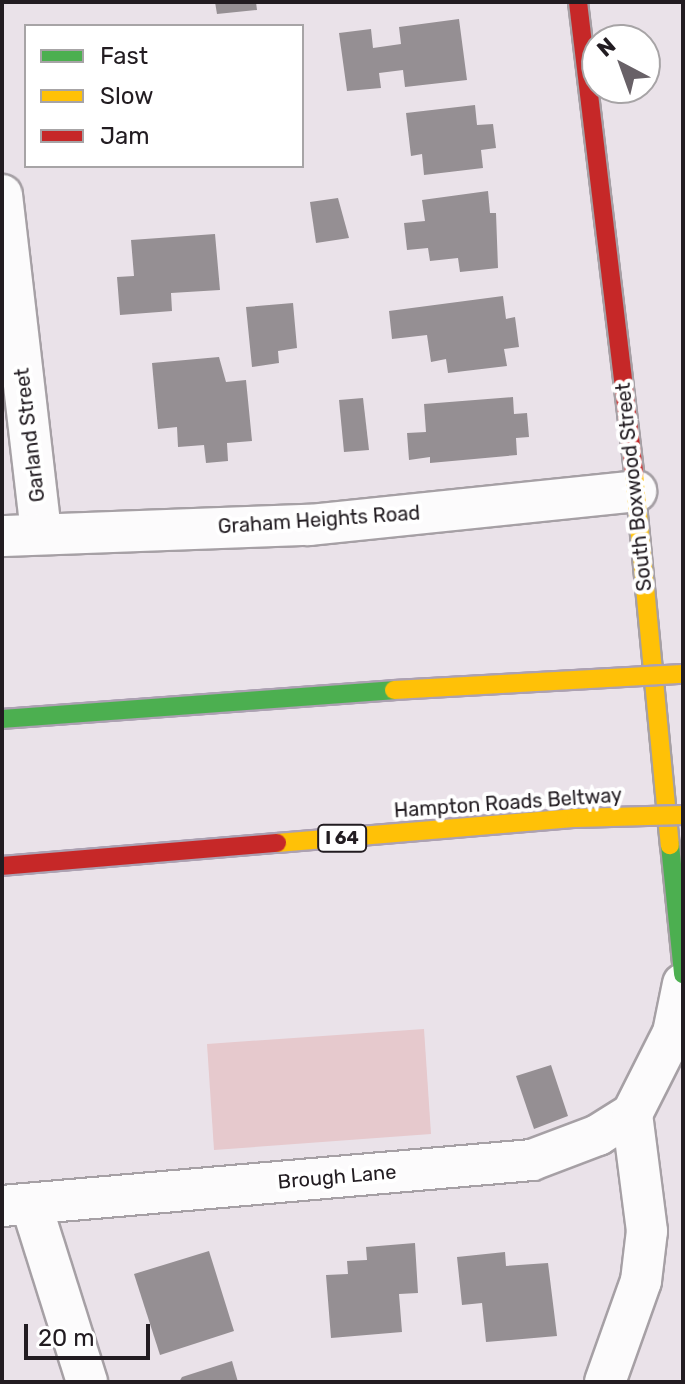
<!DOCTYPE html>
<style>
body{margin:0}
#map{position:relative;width:685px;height:1384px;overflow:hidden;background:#eae2e9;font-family:Rubik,sans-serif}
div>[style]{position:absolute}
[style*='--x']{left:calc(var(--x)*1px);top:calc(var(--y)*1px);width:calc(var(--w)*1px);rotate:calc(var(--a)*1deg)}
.green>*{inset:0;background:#e6c9cd}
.building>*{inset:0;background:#958f93}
.roads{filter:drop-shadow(2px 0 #a6a0a5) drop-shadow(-2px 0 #a6a0a5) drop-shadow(0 2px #a6a0a5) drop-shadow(0 -2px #a6a0a5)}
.street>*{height:40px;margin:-20px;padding:0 20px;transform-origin:20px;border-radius:20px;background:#fcfbfc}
.fast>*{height:18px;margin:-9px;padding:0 9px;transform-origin:9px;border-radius:9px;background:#4caf50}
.slow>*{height:18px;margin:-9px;padding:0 9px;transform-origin:9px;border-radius:9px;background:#ffc107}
.jam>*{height:18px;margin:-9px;padding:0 9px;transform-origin:9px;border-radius:9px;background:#c62828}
.bridges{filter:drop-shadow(2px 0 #aca1b2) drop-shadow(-2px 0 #aca1b2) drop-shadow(0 2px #aca1b2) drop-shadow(0 -2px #aca1b2)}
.fast-bridge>*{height:18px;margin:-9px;padding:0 9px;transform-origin:9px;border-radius:9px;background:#4caf50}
.slow-bridge>*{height:18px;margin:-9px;padding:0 9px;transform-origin:9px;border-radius:9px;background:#ffc107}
.jam-bridge>*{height:18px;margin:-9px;padding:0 9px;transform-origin:9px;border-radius:9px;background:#c62828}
span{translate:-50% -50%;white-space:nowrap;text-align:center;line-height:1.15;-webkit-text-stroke:8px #fff;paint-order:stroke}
.shield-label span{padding:2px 6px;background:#fff;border:2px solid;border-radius:6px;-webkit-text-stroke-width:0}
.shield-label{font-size:18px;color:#221c21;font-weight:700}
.street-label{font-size:20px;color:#221c21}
.frame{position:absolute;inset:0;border:4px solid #221c21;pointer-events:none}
.legend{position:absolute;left:24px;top:24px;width:280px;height:144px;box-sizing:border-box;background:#fff;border:2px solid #a7a4a6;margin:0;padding:10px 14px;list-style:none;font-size:24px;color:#221c21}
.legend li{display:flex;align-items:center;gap:16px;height:40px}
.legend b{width:40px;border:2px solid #a7a4a6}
.north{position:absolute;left:581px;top:24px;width:80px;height:80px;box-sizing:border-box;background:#fff;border:2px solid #a7a4a6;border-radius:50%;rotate:319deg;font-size:22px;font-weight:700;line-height:32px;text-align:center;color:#221c21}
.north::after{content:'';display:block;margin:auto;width:28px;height:36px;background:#686167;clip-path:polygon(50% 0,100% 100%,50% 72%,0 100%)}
.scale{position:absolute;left:24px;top:1324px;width:126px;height:36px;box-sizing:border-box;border:4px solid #221c21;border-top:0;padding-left:10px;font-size:24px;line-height:28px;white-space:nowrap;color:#221c21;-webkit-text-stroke:6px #fff;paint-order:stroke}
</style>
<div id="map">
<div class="green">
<div style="clip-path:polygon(424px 1029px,431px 1134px,214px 1150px,207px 1044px)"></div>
</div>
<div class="building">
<div style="clip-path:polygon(215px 2px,256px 2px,257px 10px,217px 14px)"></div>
<div style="clip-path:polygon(459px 19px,467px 80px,405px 87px,403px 70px,379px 73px,381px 88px,347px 91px,339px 33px,371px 29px,373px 48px,401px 44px,399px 27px)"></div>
<div style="clip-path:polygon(475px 105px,477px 125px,493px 124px,496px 148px,481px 150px,483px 168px,424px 175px,422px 154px,411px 156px,406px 113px)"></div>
<div style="clip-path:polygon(488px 191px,490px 213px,496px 213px,498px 268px,460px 272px,458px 258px,430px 261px,428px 248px,407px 250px,404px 223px,425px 221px,422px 200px)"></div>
<div style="clip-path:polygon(338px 198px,349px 238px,316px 243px,310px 202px)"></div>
<div style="clip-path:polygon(215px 234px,220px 290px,171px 293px,172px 311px,120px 315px,117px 277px,134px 276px,131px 240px)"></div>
<div style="clip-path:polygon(503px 296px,506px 319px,515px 317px,519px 347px,504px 349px,507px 366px,448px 373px,446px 359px,431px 362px,427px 335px,392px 339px,389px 311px)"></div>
<div style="clip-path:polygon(293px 303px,297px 348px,278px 351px,279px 363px,252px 367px,246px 307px)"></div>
<div style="clip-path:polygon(219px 357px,226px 382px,246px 380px,252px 441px,227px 443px,228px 461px,206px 463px,204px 445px,178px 447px,177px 427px,158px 429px,152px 363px)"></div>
<div style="clip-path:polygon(513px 397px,514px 414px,527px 413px,529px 437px,516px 438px,517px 455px,430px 463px,430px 457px,409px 460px,407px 433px,426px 432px,424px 404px)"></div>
<div style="clip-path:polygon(363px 398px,369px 450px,344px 452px,339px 400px)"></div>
<div style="clip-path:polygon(551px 1065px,568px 1116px,534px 1129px,516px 1076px)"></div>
<div style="clip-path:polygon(415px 1243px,418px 1293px,399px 1294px,402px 1332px,331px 1338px,326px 1275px,348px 1274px,347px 1261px,367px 1260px,366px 1247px)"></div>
<div style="clip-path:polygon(209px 1251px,234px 1331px,160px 1355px,134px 1274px)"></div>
<div style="clip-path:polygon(505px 1252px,506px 1266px,548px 1263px,557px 1336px,486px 1342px,482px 1303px,462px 1305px,457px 1257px)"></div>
<div style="clip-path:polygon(232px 1361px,238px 1382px,179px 1382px,182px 1377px)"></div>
</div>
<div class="roads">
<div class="street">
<div style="--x:2;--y:195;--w:340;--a:83.4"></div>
<div style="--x:2;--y:536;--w:307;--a:-2.1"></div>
<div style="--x:309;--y:525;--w:329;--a:-5.9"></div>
<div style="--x:31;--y:1204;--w:187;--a:72.5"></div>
<div style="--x:2;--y:1206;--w:532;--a:-4.96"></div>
<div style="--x:532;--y:1160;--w:71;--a:-20.7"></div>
<div style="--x:598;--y:1135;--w:40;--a:-32"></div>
<div style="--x:605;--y:1382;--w:107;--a:-70.4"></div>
<div style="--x:641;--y:1281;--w:50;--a:-83.2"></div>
<div style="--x:647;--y:1231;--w:118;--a:-97.3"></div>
<div style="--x:632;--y:1114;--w:91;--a:-63.2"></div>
<div style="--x:673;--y:1033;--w:50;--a:-78.5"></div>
</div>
<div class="fast">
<div style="--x:670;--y:845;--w:130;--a:84.2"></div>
</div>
<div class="slow">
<div style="--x:634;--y:473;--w:374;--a:84.5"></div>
</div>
<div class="jam">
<div style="--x:578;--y:2;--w:474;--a:83.2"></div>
</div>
</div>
<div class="bridges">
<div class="fast-bridge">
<div style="--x:2;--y:719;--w:393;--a:-4.2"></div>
</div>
<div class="slow-bridge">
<div style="--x:394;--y:690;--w:289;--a:-3.2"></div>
<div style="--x:277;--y:843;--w:300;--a:-4.8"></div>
<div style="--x:576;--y:818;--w:107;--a:-1.6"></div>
</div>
<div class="jam-bridge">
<div style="--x:2;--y:866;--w:276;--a:-4.8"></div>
</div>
</div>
<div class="shield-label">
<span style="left:342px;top:838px">I 64</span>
</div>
<div class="street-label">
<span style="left:30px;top:435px;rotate:-97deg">Garland Street</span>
<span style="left:634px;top:487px;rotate:-96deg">South Boxwood Street</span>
<span style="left:319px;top:520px;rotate:-4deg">Graham Heights Road</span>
<span style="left:508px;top:803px;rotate:-4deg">Hampton Roads Beltway</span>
<span style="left:337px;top:1177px;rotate:-5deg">Brough Lane</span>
</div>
<div class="frame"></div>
<ul class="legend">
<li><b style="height:10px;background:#4caf50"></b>Fast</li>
<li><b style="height:10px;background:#ffc107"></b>Slow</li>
<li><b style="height:10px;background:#c62828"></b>Jam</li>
</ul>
<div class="north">N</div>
<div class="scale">20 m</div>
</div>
